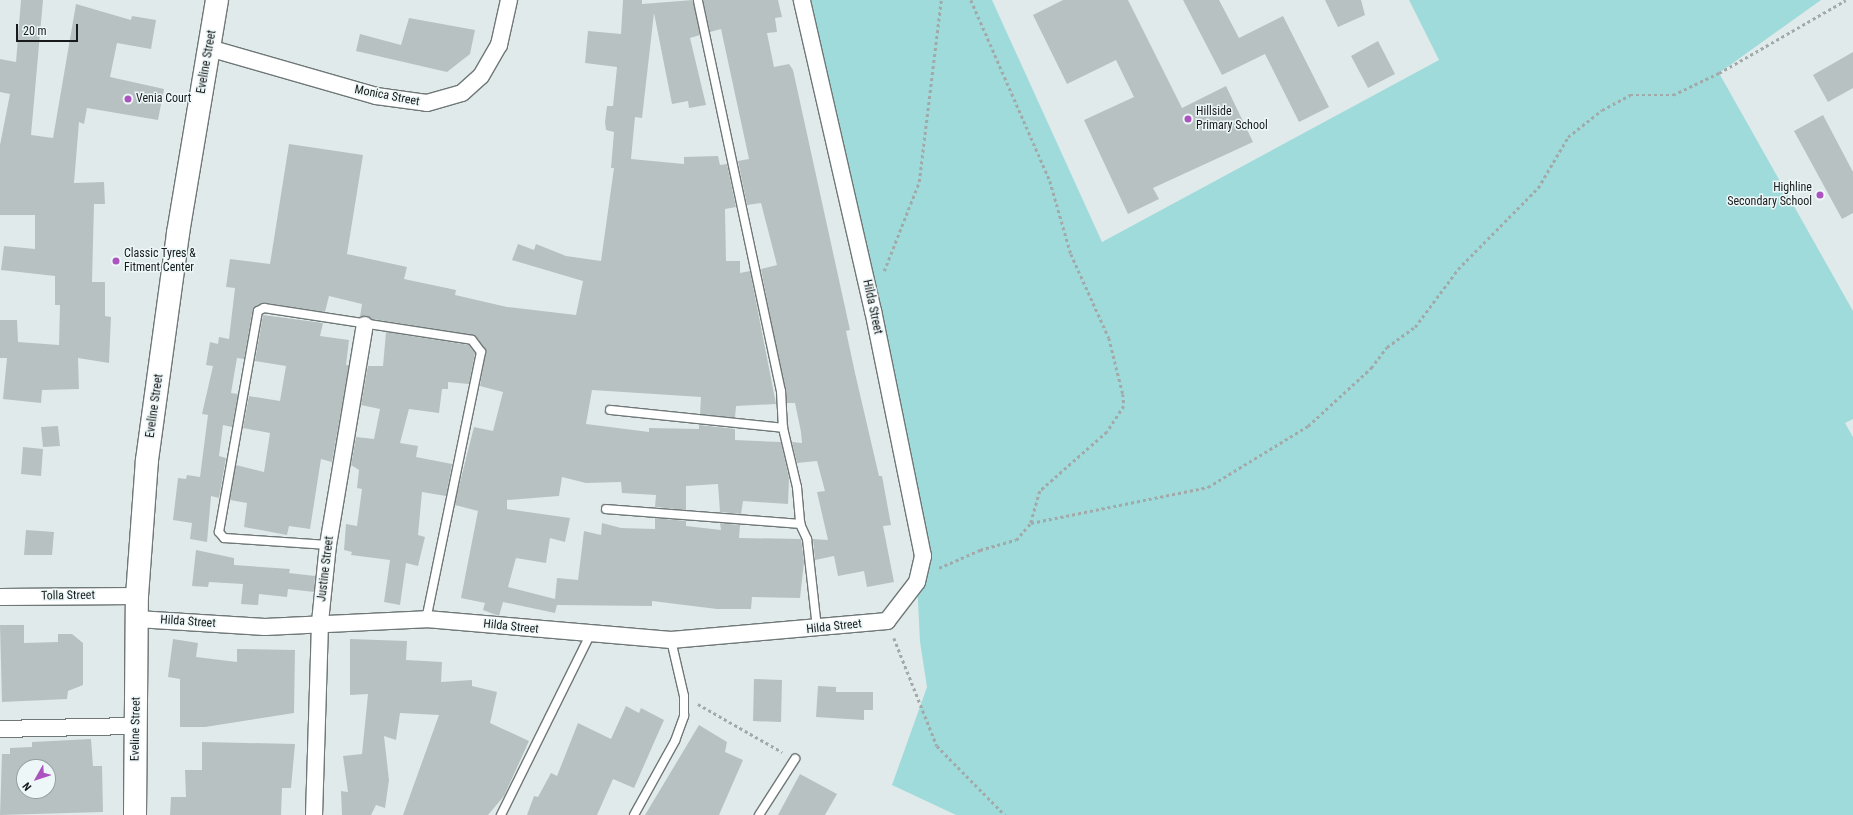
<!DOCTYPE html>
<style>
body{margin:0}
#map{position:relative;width:1853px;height:815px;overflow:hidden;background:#e1eaea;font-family:"Roboto Condensed",sans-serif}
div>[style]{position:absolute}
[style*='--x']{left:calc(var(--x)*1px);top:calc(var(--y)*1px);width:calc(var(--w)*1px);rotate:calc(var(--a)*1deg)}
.green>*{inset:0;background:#a0dbdc}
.building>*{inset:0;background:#b8c1c1}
.path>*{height:2.5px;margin-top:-1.25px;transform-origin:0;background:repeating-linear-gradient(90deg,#a2a9a9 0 3px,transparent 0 6px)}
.roads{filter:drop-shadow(1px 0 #6f7777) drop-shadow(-1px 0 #6f7777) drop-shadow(0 1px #6f7777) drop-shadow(0 -1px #6f7777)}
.lane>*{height:8px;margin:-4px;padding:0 4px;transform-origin:4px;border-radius:4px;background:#fff}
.street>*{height:16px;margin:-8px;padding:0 8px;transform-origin:8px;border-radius:8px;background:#fff}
.secondary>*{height:22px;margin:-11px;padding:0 11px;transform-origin:11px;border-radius:11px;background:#fff}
.dots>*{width:11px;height:11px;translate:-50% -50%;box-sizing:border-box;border:2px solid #eef7f8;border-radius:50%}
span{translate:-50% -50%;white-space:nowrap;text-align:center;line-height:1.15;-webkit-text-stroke:3px #eef7f8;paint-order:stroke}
.street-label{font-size:12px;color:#181b1b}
.poi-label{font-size:12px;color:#181b1b}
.left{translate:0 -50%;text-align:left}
.right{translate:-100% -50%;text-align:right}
.north{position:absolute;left:16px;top:759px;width:40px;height:40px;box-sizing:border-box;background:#eef7f8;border:1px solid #989fa0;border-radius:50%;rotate:231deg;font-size:11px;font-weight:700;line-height:16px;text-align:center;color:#181b1b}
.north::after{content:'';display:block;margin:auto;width:14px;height:18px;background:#ab53bf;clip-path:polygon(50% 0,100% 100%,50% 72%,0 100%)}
.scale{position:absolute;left:16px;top:24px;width:62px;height:18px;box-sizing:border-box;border:2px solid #181b1b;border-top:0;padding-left:5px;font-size:12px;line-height:14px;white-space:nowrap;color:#181b1b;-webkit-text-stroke:3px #eef7f8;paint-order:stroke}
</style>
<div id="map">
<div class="green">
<div style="clip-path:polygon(802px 0,992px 0,1102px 242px,1439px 60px,1409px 0,1821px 0,1719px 73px,1853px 311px,1853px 419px,1845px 423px,1853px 437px,1853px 815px,956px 815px,892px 785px,927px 687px,920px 642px,917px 582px,923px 556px)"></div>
</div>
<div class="building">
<div style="clip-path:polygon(21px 0,43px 0,31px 135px,53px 138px,76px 4px,131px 20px,132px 16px,156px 20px,151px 49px,117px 43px,110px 77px,164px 89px,158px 120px,87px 108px,84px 124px,79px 122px,74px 183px,104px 182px,105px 204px,94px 204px,92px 282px,105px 282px,105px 316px,111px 317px,109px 363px,78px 358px,79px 389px,42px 390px,41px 403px,3px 399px,7px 358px,0 358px,0 320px,17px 320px,18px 342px,59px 345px,60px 305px,55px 305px,55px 276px,1px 270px,4px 246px,35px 249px,35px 215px,0 215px,0 145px,10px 94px,0 92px,0 59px,16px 62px)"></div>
<div style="clip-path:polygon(623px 0,642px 0,642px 4px,693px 0,700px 35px,690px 38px,706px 105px,689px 108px,688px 101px,672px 104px,654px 13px,642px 118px,635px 117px,631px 159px,684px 164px,684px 157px,718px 156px,720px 165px,727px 164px,736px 207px,725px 209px,726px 261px,740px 261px,740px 273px,750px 271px,776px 404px,736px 406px,735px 418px,700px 414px,701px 397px,592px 390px,586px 424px,649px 432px,649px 428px,699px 429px,699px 425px,735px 429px,735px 440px,781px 442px,789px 478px,788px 504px,743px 501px,741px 514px,720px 512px,718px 484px,686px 486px,686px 510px,655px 507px,656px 495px,622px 493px,621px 482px,586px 483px,562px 477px,559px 496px,507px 500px,507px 509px,570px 518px,565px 542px,550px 538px,546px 563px,516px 558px,508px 587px,555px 599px,557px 578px,578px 580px,584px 531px,601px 535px,602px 523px,621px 528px,655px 529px,655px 518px,686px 521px,686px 526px,721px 530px,720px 523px,740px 525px,739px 538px,801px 539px,804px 562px,800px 598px,752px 597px,751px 609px,717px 609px,652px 601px,652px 606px,557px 605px,555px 613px,503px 602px,499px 616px,483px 610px,485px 603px,461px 598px,478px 511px,455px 505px,456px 498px,474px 427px,493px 431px,503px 392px,480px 386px,486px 350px,473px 335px,360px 317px,362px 304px,329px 296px,325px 312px,265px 303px,253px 308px,244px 359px,237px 358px,231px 393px,238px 394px,232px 427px,223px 425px,219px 456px,226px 458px,219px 498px,211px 496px,207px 542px,190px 539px,192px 523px,173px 520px,178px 478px,186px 479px,187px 475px,200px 477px,208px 415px,202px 414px,213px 366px,206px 365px,210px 342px,218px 344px,219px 337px,229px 339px,235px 288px,226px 287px,230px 259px,270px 264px,289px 144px,363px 155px,347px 254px,407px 267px,404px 279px,456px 290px,455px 295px,507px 307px,576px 315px,583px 281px,512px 260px,518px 244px,534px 250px,536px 244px,566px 256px,601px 261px,614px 168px,611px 168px,614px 132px,606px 130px,605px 122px,607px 106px,613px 106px,617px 67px,585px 63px,588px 31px,621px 34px)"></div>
<div style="clip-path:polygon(703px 0,778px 0,782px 17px,775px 18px,777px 32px,767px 33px,774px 67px,789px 64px,793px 70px,850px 330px,846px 331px,855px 373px,879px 476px,882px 476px,891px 525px,883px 526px,894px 582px,867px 587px,864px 571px,838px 576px,834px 556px,815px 560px,813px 539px,828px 540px,817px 492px,825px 491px,817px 461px,797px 463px,792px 442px,802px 443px,801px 432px,795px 403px,787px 403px,761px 269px,777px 265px,761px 203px,747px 205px,738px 161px,749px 159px,721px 29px,710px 32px)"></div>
<div style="clip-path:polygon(1063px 0,1128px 0,1182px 108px,1226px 86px,1253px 142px,1153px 188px,1159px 199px,1128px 214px,1084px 120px,1134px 97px,1116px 60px,1067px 84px,1033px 15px)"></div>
<div style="clip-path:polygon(1183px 0,1219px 0,1239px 38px,1283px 16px,1329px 107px,1299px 122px,1265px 54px,1222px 75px)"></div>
<div style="clip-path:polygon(1325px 0,1361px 0,1365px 15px,1338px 27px)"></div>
<div style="clip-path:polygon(409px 18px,475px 30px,470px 54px,447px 72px,356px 51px,360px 34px,401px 45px)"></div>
<div style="clip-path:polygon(1378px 41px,1395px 74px,1368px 88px,1351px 56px)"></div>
<div style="clip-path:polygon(1853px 52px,1853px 88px,1828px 102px,1813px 75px)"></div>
<div style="clip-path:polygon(1823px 115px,1853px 172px,1853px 213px,1842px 219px,1794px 131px)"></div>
<div style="clip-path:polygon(263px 315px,323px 323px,320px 336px,349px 340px,346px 365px,349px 365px,332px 462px,321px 459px,310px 529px,289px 526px,287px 535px,244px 527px,247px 503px,230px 500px,236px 465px,264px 472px,270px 433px,243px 428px,249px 396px,280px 401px,286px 366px,255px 361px)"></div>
<div style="clip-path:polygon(386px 332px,469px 345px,475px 353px,469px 384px,448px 382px,448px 389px,442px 389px,439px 413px,409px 409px,400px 443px,418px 446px,416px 457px,452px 464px,446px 496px,422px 492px,418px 535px,425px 537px,418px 566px,406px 563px,400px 605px,384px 602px,390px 560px,351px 555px,352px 552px,344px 550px,346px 524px,357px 526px,362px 489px,357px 488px,359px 470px,351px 465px,356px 437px,374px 439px,380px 409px,361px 405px,368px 366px,383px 366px)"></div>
<div style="clip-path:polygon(58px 426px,60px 446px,43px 447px,41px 427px)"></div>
<div style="clip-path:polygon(23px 447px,43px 449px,41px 476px,21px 474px)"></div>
<div style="clip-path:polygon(26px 530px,54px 532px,52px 555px,24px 555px)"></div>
<div style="clip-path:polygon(196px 550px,234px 558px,234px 565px,290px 569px,289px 573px,315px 576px,314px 592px,288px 589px,287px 597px,259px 594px,258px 605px,241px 604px,243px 584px,209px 582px,208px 587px,192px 586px)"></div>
<div style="clip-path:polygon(0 625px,24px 625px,24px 643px,58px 642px,58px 634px,72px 634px,83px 643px,83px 685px,68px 691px,67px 699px,2px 702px)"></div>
<div style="clip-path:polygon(173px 639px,198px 643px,196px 657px,237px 662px,237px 649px,295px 650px,294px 713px,205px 727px,180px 727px,180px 679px,168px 677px)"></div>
<div style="clip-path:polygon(350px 639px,407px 641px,406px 660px,442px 662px,441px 682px,472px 680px,472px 686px,497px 692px,490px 723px,529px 741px,504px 796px,488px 815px,403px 815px,439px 715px,400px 713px,396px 740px,384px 736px,389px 780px,385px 808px,376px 805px,371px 815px,342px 815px,341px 791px,348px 792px,343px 756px,362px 754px,368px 694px,350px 695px)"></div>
<div style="clip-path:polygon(754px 679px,782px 680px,781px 722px,753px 721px)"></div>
<div style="clip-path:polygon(818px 686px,836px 687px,836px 692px,873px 692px,873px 710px,864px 710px,864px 720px,816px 717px)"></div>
<div style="clip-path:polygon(626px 706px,639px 713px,641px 708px,664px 720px,634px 788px,613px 779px,597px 815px,527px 815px,534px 796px,538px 797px,551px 773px,557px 776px,578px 723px,611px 739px)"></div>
<div style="clip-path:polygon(699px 725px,727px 742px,725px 752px,743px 760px,719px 815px,645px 815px)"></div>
<div style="clip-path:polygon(evenodd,91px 739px,93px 766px,102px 766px,103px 812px,0 815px,2px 754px,10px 754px,10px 748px,32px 747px,32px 742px,91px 739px,24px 767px,48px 767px,48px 791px,24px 791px,24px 767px)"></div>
<div style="clip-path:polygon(202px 742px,295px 744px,291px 788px,282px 788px,281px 815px,170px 815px,171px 797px,186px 797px,185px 770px,202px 770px)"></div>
<div style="clip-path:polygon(800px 774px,837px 794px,825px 815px,778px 815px)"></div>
</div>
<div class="path">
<div style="--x:971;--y:0;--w:197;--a:66.4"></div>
<div style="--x:1050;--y:181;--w:76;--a:74"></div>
<div style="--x:1071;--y:254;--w:92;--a:65.7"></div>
<div style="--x:1109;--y:338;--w:58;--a:76"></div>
<div style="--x:1123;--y:394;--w:12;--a:85"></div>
<div style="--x:1124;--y:406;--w:31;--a:123"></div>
<div style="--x:1107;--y:432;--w:89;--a:138.6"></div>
<div style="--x:1040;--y:491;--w:33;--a:106"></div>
<div style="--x:884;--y:271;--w:96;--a:-68.5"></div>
<div style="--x:919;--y:182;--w:183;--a:-83.1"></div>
<div style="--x:939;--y:568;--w:45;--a:-23.7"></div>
<div style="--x:980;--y:550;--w:37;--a:-16"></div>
<div style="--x:1016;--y:540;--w:23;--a:-49"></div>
<div style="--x:1031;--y:523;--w:181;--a:-11.5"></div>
<div style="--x:1208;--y:487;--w:117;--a:-31.4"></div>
<div style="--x:1308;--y:426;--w:86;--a:-42.6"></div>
<div style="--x:1371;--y:368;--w:26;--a:-53"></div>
<div style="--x:1387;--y:347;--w:34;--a:-36"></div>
<div style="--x:1415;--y:327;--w:72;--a:-53.4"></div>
<div style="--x:1458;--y:269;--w:114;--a:-45.4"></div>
<div style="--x:1538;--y:188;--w:59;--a:-59.5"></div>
<div style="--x:1568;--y:137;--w:43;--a:-38.5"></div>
<div style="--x:1602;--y:110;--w:32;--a:-28"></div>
<div style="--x:1630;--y:95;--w:43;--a:0"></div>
<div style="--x:1673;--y:95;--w:51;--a:-25.6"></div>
<div style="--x:1719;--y:73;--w:146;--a:-29.9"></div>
<div style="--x:894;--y:638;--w:116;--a:68.3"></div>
<div style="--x:937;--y:746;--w:97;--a:45.4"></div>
<div style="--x:698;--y:704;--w:97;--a:29.7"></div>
</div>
<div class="roads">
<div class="lane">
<div style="--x:698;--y:1;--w:399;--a:78"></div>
<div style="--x:781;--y:391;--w:37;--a:87"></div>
<div style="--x:783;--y:428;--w:61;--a:76.7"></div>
<div style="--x:797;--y:487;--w:37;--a:85"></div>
<div style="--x:800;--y:524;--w:17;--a:65"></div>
<div style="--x:807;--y:539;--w:90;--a:83.6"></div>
<div style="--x:610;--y:410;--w:174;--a:5.9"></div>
<div style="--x:606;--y:509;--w:195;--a:4.4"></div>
<div style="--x:328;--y:545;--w:104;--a:-176.1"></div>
<div style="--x:224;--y:538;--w:8;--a:-130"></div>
<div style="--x:219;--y:532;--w:224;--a:-80"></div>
<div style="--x:258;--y:311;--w:7;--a:-27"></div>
<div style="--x:264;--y:308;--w:210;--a:8.7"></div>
<div style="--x:472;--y:340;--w:15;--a:53"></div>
<div style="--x:481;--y:352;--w:273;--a:101.6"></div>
<div style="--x:501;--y:815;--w:201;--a:-63.7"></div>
<div style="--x:634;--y:815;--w:85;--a:-61"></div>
<div style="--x:675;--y:741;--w:27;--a:-70"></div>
<div style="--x:684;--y:716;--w:20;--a:-90"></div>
<div style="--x:684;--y:696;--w:57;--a:-103.1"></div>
<div style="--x:759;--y:815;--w:67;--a:-57.3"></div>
</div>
<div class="street">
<div style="--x:209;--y:48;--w:174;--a:16"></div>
<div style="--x:376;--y:96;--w:51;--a:7.8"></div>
<div style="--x:427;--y:103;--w:36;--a:-16"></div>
<div style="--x:462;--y:93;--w:25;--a:-42"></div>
<div style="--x:481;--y:76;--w:36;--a:-60"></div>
<div style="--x:499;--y:45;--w:46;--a:-77.5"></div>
<div style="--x:0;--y:597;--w:137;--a:-0.4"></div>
<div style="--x:137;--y:619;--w:128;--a:3.6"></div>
<div style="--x:265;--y:627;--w:161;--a:-2.8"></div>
<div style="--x:426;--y:619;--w:246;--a:4.9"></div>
<div style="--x:671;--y:640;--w:217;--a:-5"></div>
<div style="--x:887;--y:621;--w:49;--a:-52.4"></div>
<div style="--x:917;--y:582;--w:27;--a:-77"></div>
<div style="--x:923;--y:556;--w:250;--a:-101.5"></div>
<div style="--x:873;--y:311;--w:319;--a:-102.9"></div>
<div style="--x:0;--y:729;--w:136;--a:-1.3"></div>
<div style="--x:314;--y:815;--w:193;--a:-88.2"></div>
<div style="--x:320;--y:622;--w:77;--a:-84.1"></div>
<div style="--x:328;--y:545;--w:223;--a:-80.5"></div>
</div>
<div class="secondary">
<div style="--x:135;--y:815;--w:219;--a:-89.5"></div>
<div style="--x:137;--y:596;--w:136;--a:-85.8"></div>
<div style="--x:147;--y:460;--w:229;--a:-82.2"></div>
<div style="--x:178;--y:233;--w:236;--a:-80.5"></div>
</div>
</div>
<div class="dots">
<div style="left:128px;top:99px;background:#ab53bf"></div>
<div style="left:1188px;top:119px;background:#ab53bf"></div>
<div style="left:1820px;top:195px;background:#ab53bf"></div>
<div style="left:116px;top:261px;background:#ab53bf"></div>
</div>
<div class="street-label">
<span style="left:207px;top:62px;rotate:-80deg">Eveline Street</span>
<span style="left:387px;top:96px;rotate:11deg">Monica Street</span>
<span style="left:872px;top:307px;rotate:78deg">Hilda Street</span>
<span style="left:155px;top:406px;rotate:-82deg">Eveline Street</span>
<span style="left:326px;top:569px;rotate:-83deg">Justine Street</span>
<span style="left:68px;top:596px;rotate:-1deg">Tolla Street</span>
<span style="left:188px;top:622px;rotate:4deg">Hilda Street</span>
<span style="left:511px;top:627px;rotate:6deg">Hilda Street</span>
<span style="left:834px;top:627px;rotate:-6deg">Hilda Street</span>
<span style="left:136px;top:729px;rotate:-89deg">Eveline Street</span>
</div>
<div class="poi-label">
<span class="left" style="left:136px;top:99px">Venia Court</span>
<span class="left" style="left:1196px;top:119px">Hillside<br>Primary School</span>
<span class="right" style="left:1812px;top:195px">Highline<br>Secondary School</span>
<span class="left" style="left:124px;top:261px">Classic Tyres &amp;<br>Fitment Center</span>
</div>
<div class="north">N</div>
<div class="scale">20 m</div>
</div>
